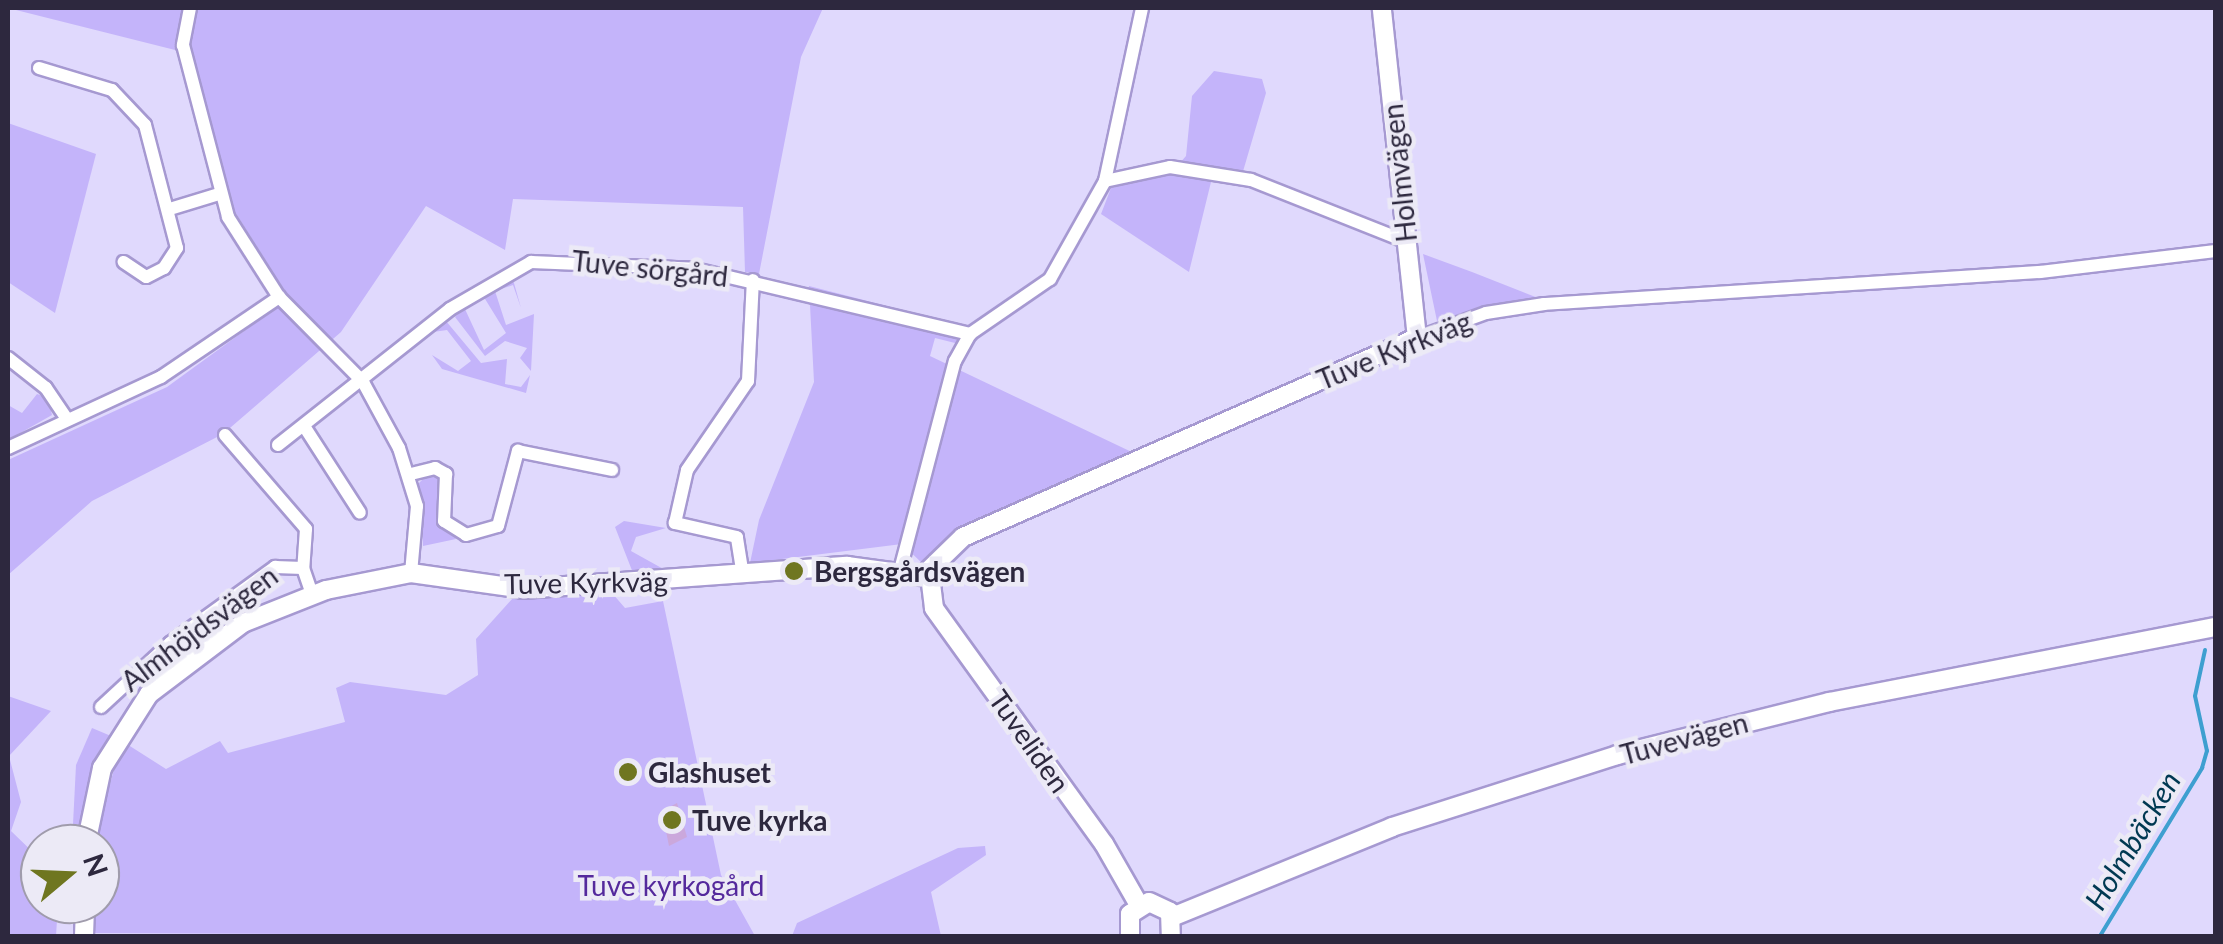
<!DOCTYPE html>
<meta charset="utf-8">
<style>
body{margin:0}
#map{position:relative;width:2223px;height:944px;overflow:hidden;background:#e0d9fd;font-family:Lato,sans-serif}
div>[style]{position:absolute}
[style*='--x']{left:calc(var(--x)*1px);top:calc(var(--y)*1px);width:calc(var(--w)*1px);rotate:calc(var(--a)*1deg)}
.green>*{inset:0;background:#c4b4fa}
.stream>*{height:4px;margin:-2px;padding:0 2px;transform-origin:2px;border-radius:2px;background:#3e9fd0}
.building>*{inset:0;background:#cba8dc}
.roads{filter:drop-shadow(2px 0 #a699d1) drop-shadow(-2px 0 #a699d1) drop-shadow(0 2px #a699d1) drop-shadow(0 -2px #a699d1)}
.street>*{height:12px;margin:-6px;padding:0 6px;transform-origin:6px;border-radius:6px;background:#fff}
.secondary>*{height:18px;margin:-9px;padding:0 9px;transform-origin:9px;border-radius:9px;background:#fff}
.dots>*{width:28px;height:28px;translate:-50% -50%;box-sizing:border-box;border:5px solid #eceaf6;border-radius:50%}
span{translate:-50% -50%;white-space:nowrap;text-align:center;line-height:1.15;-webkit-text-stroke:9px #eceaf6;paint-order:stroke}
.street-label{font-size:28px;color:#2d283e}
.poi-label{font-size:28px;color:#2d283e;font-weight:700}
.left{translate:0 -50%;text-align:left}
.park-label{font-size:28px;color:#54299c}
.water-label{font-size:30px;color:#003952;font-style:italic}
.frame{position:absolute;inset:0;border:10px solid #2d283e;pointer-events:none}
.north{position:absolute;left:20px;top:824px;width:100px;height:100px;box-sizing:border-box;background:#eceaf6;border:2px solid #a09cac;border-radius:50%;rotate:71deg;font-size:28px;font-weight:700;line-height:40px;text-align:center;color:#2d283e}
.north::after{content:'';display:block;margin:auto;width:35px;height:45px;background:#6f7620;clip-path:polygon(50% 0,100% 100%,50% 72%,0 100%)}
</style>
<div id="map">
<div class="green">
<div style="clip-path:polygon(8px 8px,823px 8px,801px 57px,759px 274px,745px 272px,743px 207px,513px 199px,505px 250px,426px 206px,341px 332px,223px 434px,92px 501px,8px 575px,8px 460px,167px 387px,288px 299px,226px 197px,191px 54px)"></div>
<div style="clip-path:polygon(1214px 71px,1262px 79px,1266px 93px,1239px 185px,1211px 182px,1189px 272px,1101px 214px,1111px 188px,1171px 173px,1186px 156px,1192px 96px)"></div>
<div style="clip-path:polygon(8px 123px,96px 154px,55px 313px,8px 282px)"></div>
<div style="clip-path:polygon(1423px 254px,1472px 272px,1538px 298px,1437px 321px)"></div>
<div style="clip-path:polygon(512px 276px,521px 308px,513px 285px,495px 291px,506px 325px,534px 314px,531px 371px,520px 358px,527px 348px,505px 341px,485px 356px,455px 317px,464px 307px,484px 350px,506px 333px,482px 294px)"></div>
<div style="clip-path:polygon(809px 286px,965px 326px,959px 344px,935px 338px,930px 356px,1138px 455px,957px 532px,922px 563px,902px 544px,750px 563px,759px 520px,814px 382px)"></div>
<div style="clip-path:polygon(446px 321px,481px 363px,507px 359px,505px 384px,521px 387px,530px 375px,526px 393px,442px 369px,432px 355px,458px 371px,471px 361px,447px 330px,433px 332px)"></div>
<div style="clip-path:polygon(37px 394px,48px 398px,52px 415px,8px 440px,8px 405px,22px 413px)"></div>
<div style="clip-path:polygon(429px 473px,443px 478px,439px 515px,456px 539px,423px 546px,419px 483px)"></div>
<div style="clip-path:polygon(624px 521px,666px 528px,636px 537px,631px 551px,667px 571px,633px 573px,615px 527px)"></div>
<div style="clip-path:polygon(612px 593px,625px 608px,663px 601px,721px 875px,755px 936px,92px 933px,92px 904px,100px 904px,100px 844px,93px 844px,122px 741px,166px 769px,220px 741px,228px 753px,345px 722px,336px 688px,350px 682px,446px 695px,478px 675px,476px 639px,513px 598px)"></div>
<div style="clip-path:polygon(8px 696px,51px 711px,9px 756px,21px 802px,11px 831px,40px 859px,40px 904px,58px 904px,56px 936px,8px 936px)"></div>
<div style="clip-path:polygon(92px 728px,111px 736px,81px 844px,72px 844px,76px 765px)"></div>
<div style="clip-path:polygon(985px 846px,986px 855px,931px 892px,941px 936px,792px 936px,797px 923px,958px 848px)"></div>
</div>
<div class="stream">
<div style="--x:2100;--y:936;--w:197;--a:-58.7"></div>
<div style="--x:2202;--y:768;--w:18;--a:-74"></div>
<div style="--x:2207;--y:751;--w:56;--a:-102.3"></div>
<div style="--x:2195;--y:696;--w:47;--a:-77.7"></div>
</div>
<div class="building">
<div style="clip-path:polygon(677px 803px,687px 837px,669px 846px,662px 811px)"></div>
</div>
<div class="roads">
<div class="street">
<div style="--x:190;--y:8;--w:38;--a:101"></div>
<div style="--x:183;--y:45;--w:178;--a:75.3"></div>
<div style="--x:228;--y:217;--w:95;--a:57.5"></div>
<div style="--x:279;--y:297;--w:120;--a:45.3"></div>
<div style="--x:363;--y:382;--w:75;--a:61.4"></div>
<div style="--x:399;--y:448;--w:61;--a:72.8"></div>
<div style="--x:417;--y:506;--w:67;--a:95.1"></div>
<div style="--x:39;--y:68;--w:76;--a:16.8"></div>
<div style="--x:112;--y:90;--w:48;--a:46.7"></div>
<div style="--x:145;--y:125;--w:127;--a:75.4"></div>
<div style="--x:177;--y:248;--w:24;--a:123"></div>
<div style="--x:164;--y:268;--w:20;--a:153"></div>
<div style="--x:146;--y:277;--w:27;--a:-146"></div>
<div style="--x:1105;--y:181;--w:66;--a:-12.2"></div>
<div style="--x:1170;--y:167;--w:82;--a:9.1"></div>
<div style="--x:1251;--y:180;--w:166;--a:21.6"></div>
<div style="--x:173;--y:208;--w:48;--a:-16.9"></div>
<div style="--x:1417;--y:338;--w:73;--a:-19.9"></div>
<div style="--x:1486;--y:313;--w:59;--a:-8.8"></div>
<div style="--x:1544;--y:304;--w:497;--a:-3.7"></div>
<div style="--x:2040;--y:272;--w:177;--a:-6.8"></div>
<div style="--x:8;--y:358;--w:48;--a:38.3"></div>
<div style="--x:46;--y:388;--w:37;--a:56"></div>
<div style="--x:304;--y:426;--w:103;--a:57.2"></div>
<div style="--x:225;--y:435;--w:124;--a:49.2"></div>
<div style="--x:306;--y:529;--w:39;--a:94"></div>
<div style="--x:303;--y:568;--w:28;--a:71"></div>
<div style="--x:278;--y:445;--w:219;--a:-38.3"></div>
<div style="--x:450;--y:309;--w:94;--a:-30.1"></div>
<div style="--x:531;--y:262;--w:164;--a:2.4"></div>
<div style="--x:695;--y:269;--w:283;--a:13.3"></div>
<div style="--x:8;--y:448;--w:169;--a:-24.9"></div>
<div style="--x:161;--y:377;--w:143;--a:-34.1"></div>
<div style="--x:411;--y:474;--w:25;--a:-14"></div>
<div style="--x:435;--y:468;--w:13;--a:29"></div>
<div style="--x:446;--y:474;--w:47;--a:92.4"></div>
<div style="--x:444;--y:521;--w:26;--a:32"></div>
<div style="--x:466;--y:535;--w:33;--a:-16"></div>
<div style="--x:498;--y:526;--w:78;--a:-75.1"></div>
<div style="--x:518;--y:451;--w:96;--a:11.4"></div>
<div style="--x:900;--y:570;--w:216;--a:-75.3"></div>
<div style="--x:955;--y:361;--w:31;--a:-61"></div>
<div style="--x:970;--y:334;--w:97;--a:-34.5"></div>
<div style="--x:1050;--y:279;--w:112;--a:-60.7"></div>
<div style="--x:1105;--y:181;--w:177;--a:-77.9"></div>
<div style="--x:743;--y:576;--w:39;--a:-99"></div>
<div style="--x:737;--y:537;--w:64;--a:-167.3"></div>
<div style="--x:675;--y:523;--w:54;--a:-77.2"></div>
<div style="--x:687;--y:470;--w:108;--a:-55.6"></div>
<div style="--x:748;--y:381;--w:101;--a:-87.2"></div>
<div style="--x:101;--y:707;--w:94;--a:-42.8"></div>
<div style="--x:170;--y:643;--w:130;--a:-35.9"></div>
<div style="--x:275;--y:567;--w:28;--a:2"></div>
</div>
<div class="secondary">
<div style="--x:86;--y:844;--w:78;--a:-78.1"></div>
<div style="--x:102;--y:768;--w:88;--a:-57.6"></div>
<div style="--x:149;--y:694;--w:118;--a:-37.1"></div>
<div style="--x:243;--y:623;--w:89;--a:-21.7"></div>
<div style="--x:326;--y:590;--w:87;--a:-11.3"></div>
<div style="--x:411;--y:573;--w:113;--a:8.1"></div>
<div style="--x:523;--y:589;--w:325;--a:-4.1"></div>
<div style="--x:847;--y:566;--w:82;--a:7.7"></div>
<div style="--x:1139;--y:905;--w:70;--a:-119.8"></div>
<div style="--x:1104;--y:844;--w:291;--a:-125.8"></div>
<div style="--x:934;--y:608;--w:38;--a:-97"></div>
<div style="--x:929;--y:570;--w:47;--a:-44.1"></div>
<div style="--x:963;--y:537;--w:496;--a:-23.7"></div>
<div style="--x:1417;--y:338;--w:332;--a:-96.1"></div>
<div style="--x:1172;--y:917;--w:238;--a:-22.2"></div>
<div style="--x:1392;--y:827;--w:236;--a:-17.7"></div>
<div style="--x:1617;--y:755;--w:219;--a:-14"></div>
<div style="--x:1829;--y:702;--w:394;--a:-11"></div>
<div style="--x:84;--y:936;--w:32;--a:-88"></div>
<div style="--x:1130;--y:936;--w:22;--a:-90"></div>
<div style="--x:1130;--y:914;--w:22;--a:-32"></div>
<div style="--x:1149;--y:902;--w:23;--a:25"></div>
<div style="--x:1170;--y:912;--w:24;--a:88"></div>
</div>
</div>
<div class="dots">
<div style="left:794px;top:571px;background:#6f7620"></div>
<div style="left:628px;top:772px;background:#6f7620"></div>
<div style="left:672px;top:820px;background:#6f7620"></div>
</div>
<div class="street-label">
<span style="left:1399px;top:173px;rotate:-96deg">Holmvägen</span>
<span style="left:650px;top:268px;rotate:6deg">Tuve sörgård</span>
<span style="left:1394px;top:350px;rotate:-22deg">Tuve Kyrkväg</span>
<span style="left:586px;top:582px;rotate:-1deg">Tuve Kyrkväg</span>
<span style="left:199px;top:628px;rotate:-37deg">Almhöjdsvägen</span>
<span style="left:1684px;top:738px;rotate:-15deg">Tuvevägen</span>
<span style="left:1030px;top:741px;rotate:55deg">Tuveliden</span>
</div>
<div class="poi-label">
<span class="left" style="left:814px;top:571px">Bergsgårdsvägen</span>
<span class="left" style="left:648px;top:772px">Glashuset</span>
<span class="left" style="left:692px;top:820px">Tuve kyrka</span>
</div>
<div class="park-label">
<span style="left:671px;top:885px">Tuve kyrkogård</span>
</div>
<div class="water-label">
<span style="left:2132px;top:840px;rotate:-59deg">Holmbäcken</span>
</div>
<div class="frame"></div>
<div class="north">N</div>
</div>
